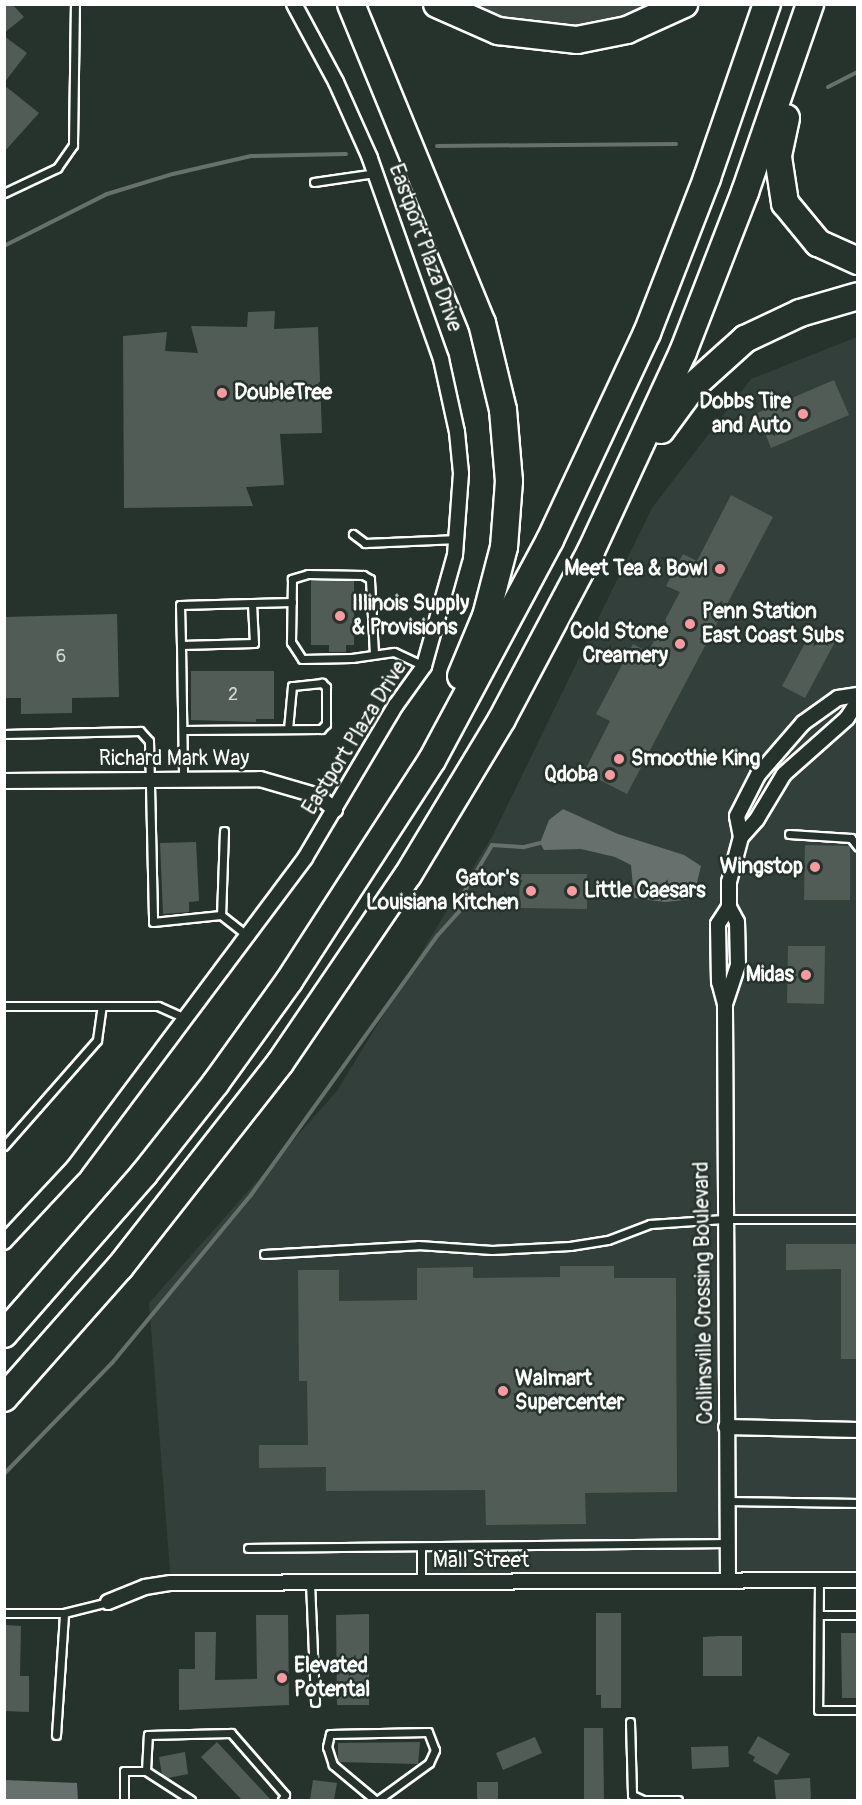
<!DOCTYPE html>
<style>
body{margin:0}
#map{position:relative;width:862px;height:1805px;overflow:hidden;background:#26332d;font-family:Pangolin,sans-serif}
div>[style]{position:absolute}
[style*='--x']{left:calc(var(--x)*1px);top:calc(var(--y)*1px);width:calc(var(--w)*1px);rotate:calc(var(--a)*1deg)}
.built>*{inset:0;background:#333f3a}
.green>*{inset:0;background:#3e4944}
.water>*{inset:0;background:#67706c}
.stream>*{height:4px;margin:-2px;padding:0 2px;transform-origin:2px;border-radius:2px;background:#67706c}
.building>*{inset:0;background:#515c57}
.roads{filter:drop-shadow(2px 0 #fff) drop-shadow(-2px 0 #fff) drop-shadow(0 2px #fff) drop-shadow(0 -2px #fff)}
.service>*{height:7px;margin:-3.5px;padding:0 3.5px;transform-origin:3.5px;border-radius:3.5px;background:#26332d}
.minor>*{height:14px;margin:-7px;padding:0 7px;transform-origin:7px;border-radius:7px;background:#26332d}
.motorway>*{height:26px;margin:-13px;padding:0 13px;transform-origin:13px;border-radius:13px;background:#26332d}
.dots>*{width:16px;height:16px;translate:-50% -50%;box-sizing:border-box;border:3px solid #26332d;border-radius:50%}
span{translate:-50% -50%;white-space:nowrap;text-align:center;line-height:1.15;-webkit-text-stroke:5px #26332d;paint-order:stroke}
.number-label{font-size:18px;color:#d4d6d5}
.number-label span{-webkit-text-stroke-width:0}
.street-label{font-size:21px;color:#fff}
.poi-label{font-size:21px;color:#fff;font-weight:700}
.left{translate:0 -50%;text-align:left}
.right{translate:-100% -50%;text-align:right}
.frame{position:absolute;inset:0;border:6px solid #fff;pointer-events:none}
</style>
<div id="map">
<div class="built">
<div style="clip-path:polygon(857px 337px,857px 1580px,171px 1583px,149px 1303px,337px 1091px,493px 835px,652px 508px,751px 379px)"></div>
</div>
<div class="green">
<div style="clip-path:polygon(452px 5px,671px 5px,659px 12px,546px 35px)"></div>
</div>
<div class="water">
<div style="clip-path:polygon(563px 809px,618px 834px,684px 855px,701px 866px,693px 899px,665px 902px,634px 898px,631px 865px,615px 857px,581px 849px,544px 850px,540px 843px,549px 820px)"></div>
<div style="clip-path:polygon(5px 1780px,77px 1783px,78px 1800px,5px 1800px)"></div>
</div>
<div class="stream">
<div style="--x:828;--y:87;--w:34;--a:-27"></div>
<div style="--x:437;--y:146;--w:239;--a:-0.5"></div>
<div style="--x:4;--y:246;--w:115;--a:-26.8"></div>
<div style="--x:107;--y:194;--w:69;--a:-16.9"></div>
<div style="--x:173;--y:174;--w:80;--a:-13"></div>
<div style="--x:251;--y:156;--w:95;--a:-1.2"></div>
<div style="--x:4;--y:1474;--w:155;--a:-45.8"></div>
<div style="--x:112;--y:1363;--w:218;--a:-50.4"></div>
<div style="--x:251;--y:1195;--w:320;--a:-54.3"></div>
<div style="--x:438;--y:935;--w:31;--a:-48"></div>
<div style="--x:459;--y:912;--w:11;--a:-90"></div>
<div style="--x:459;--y:901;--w:65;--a:-59.5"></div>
<div style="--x:492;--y:845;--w:32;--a:4"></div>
<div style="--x:524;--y:847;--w:16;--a:-14"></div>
</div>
<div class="building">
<div style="clip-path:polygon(4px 4px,12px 4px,24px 17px,4px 33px)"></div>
<div style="clip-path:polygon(4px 36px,27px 53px,4px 83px)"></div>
<div style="clip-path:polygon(4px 85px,39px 113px,4px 152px)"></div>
<div style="clip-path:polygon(275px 311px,274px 329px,318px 327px,322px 433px,280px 434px,284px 485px,246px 487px,253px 506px,124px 508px,123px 336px,167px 332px,165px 351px,198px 353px,191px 326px,247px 327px,248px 312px)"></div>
<div style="clip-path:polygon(834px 380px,849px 415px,771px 448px,757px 413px)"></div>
<div style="clip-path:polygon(731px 495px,773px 517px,627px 794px,584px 772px,610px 721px,596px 714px,633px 644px,648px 652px,680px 592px,666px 586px,683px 554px,697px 561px)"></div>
<div style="clip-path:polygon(311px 580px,354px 580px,354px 645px,346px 645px,346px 652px,329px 652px,329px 645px,311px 645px)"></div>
<div style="clip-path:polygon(117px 614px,119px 697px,72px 698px,72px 713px,21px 714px,21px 698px,4px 698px,4px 617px)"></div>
<div style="clip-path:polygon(812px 630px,835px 642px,805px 698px,782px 686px)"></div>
<div style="clip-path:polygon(191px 671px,274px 671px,274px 719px,256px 719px,256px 722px,191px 720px)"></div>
<div style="clip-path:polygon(196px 842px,199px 901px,189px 902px,189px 912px,163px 914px,160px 843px)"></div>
<div style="clip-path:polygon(805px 845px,850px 846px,850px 900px,804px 900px)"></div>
<div style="clip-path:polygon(520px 874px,587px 874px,587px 909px,519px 908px)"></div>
<div style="clip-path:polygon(788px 946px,825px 946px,824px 1004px,787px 1003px)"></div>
<div style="clip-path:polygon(786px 1244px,858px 1244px,858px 1359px,841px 1359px,841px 1269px,786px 1270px)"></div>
<div style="clip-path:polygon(560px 1266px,614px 1266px,614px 1278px,676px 1278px,677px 1492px,585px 1493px,586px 1524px,486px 1525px,485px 1490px,326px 1491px,326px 1467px,259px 1468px,259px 1445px,308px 1445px,307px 1381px,299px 1381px,298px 1270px,339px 1270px,339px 1301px,417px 1300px,417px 1268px,473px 1267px,473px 1278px,560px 1277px)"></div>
<div style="clip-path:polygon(596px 1613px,621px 1613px,621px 1708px,601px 1708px,601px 1695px,596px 1695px)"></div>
<div style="clip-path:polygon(369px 1614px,369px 1705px,337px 1705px,336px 1615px)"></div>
<div style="clip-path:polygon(256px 1615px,288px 1615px,289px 1705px,179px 1710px,179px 1669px,195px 1669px,195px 1632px,216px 1632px,215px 1680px,257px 1679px)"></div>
<div style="clip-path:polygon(4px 1625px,21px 1626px,20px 1676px,29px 1676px,29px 1712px,4px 1711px)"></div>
<div style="clip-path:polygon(841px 1633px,858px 1633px,858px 1698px,842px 1698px)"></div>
<div style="clip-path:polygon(718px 1636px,742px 1636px,742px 1676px,703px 1676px,703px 1637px)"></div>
<div style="clip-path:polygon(584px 1728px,603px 1728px,604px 1800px,584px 1800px)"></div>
<div style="clip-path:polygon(758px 1736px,790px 1754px,777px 1775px,753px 1761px,755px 1757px,748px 1753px)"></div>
<div style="clip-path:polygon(535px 1737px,542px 1753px,503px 1770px,496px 1753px)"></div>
<div style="clip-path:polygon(217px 1742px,271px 1800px,242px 1800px,201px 1757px)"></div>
<div style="clip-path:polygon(420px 1742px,418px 1764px,338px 1762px,338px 1743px)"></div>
<div style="clip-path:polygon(728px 1746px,729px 1767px,692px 1769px,691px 1747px)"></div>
<div style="clip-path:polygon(185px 1752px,188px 1774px,168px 1778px,162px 1775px,159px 1757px)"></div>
<div style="clip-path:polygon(810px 1778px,811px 1800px,776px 1800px,774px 1780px)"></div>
<div style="clip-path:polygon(313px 1780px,337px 1783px,334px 1800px,310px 1800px)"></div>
<div style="clip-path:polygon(477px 1782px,498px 1782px,498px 1800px,477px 1800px)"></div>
</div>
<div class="roads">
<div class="service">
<div style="--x:314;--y:182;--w:63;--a:-8.3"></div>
<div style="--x:4;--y:193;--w:59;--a:-25.3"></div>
<div style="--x:57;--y:168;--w:28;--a:-55"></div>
<div style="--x:73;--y:145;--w:141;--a:-89.2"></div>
<div style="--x:353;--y:534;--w:15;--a:37"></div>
<div style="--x:365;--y:543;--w:93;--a:-2.5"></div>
<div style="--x:252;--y:603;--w:40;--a:-1.4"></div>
<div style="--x:181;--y:645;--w:73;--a:-1.6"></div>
<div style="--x:254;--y:643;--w:40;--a:-92.9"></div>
<div style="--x:252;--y:603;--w:72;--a:178.4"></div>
<div style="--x:180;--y:605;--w:40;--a:88.6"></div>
<div style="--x:181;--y:645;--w:133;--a:89.1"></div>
<div style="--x:374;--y:654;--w:75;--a:-93.1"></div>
<div style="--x:370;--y:579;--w:8;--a:-150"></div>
<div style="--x:363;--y:575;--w:55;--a:-179"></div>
<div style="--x:308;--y:574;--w:17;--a:163"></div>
<div style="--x:292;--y:579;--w:63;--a:90.9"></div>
<div style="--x:291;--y:642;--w:20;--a:57"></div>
<div style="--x:302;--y:659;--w:50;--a:-1.1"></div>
<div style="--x:352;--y:658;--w:42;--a:-8.1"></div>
<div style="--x:394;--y:652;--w:33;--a:25"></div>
<div style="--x:183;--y:730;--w:138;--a:-0.4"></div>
<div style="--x:321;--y:729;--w:7;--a:-45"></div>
<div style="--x:326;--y:724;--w:37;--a:-90"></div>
<div style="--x:326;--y:687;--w:6;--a:-135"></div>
<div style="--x:322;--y:683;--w:30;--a:174"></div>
<div style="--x:292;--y:686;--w:43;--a:95.3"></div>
<div style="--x:4;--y:734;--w:136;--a:-1.3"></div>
<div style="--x:140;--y:731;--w:13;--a:48"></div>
<div style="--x:149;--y:741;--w:181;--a:88.7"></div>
<div style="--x:153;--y:922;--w:68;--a:-5.9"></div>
<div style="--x:224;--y:831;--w:84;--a:92"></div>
<div style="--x:221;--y:915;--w:36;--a:38"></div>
<div style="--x:789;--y:834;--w:62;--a:3.7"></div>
<div style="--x:851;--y:838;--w:11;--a:52"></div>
<div style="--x:4;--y:1006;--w:154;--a:0"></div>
<div style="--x:158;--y:1006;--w:30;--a:24"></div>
<div style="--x:4;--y:1146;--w:141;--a:-48.7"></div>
<div style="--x:97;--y:1040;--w:34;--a:-82"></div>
<div style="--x:264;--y:1254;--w:154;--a:-3.3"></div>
<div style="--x:418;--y:1245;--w:74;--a:3.9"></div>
<div style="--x:492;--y:1250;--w:78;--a:-2.9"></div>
<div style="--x:570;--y:1246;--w:38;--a:-9"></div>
<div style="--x:608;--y:1240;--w:45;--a:-20.9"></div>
<div style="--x:650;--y:1224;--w:74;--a:-3.9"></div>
<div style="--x:724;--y:1219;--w:134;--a:0"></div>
<div style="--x:727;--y:1501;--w:131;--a:0.9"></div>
<div style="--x:248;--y:1548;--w:479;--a:-0.6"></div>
<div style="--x:819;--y:1580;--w:130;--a:90.4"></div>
<div style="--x:818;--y:1710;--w:40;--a:0"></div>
<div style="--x:310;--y:1582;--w:120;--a:87.6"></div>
<div style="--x:421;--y:1582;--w:34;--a:-90"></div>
<div style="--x:4;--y:1613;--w:60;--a:0"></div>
<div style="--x:64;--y:1613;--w:45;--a:-14"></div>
<div style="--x:820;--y:1615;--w:38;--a:0"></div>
<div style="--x:630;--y:1722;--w:73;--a:88.4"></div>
<div style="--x:632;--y:1795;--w:12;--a:24"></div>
<div style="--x:643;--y:1800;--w:35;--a:0"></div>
<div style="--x:56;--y:1735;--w:122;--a:-86.2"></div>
<div style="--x:124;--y:1800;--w:29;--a:-90"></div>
<div style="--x:124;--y:1771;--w:22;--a:0"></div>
<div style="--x:191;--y:1800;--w:54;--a:-147.2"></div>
<div style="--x:146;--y:1771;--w:36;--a:-87"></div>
<div style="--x:148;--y:1735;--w:83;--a:-1.4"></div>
<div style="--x:231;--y:1733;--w:82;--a:48.9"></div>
<div style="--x:285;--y:1795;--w:6;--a:121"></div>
<div style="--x:375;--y:1800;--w:55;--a:-140.2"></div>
<div style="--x:333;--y:1765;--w:19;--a:-108"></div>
<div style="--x:327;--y:1747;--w:13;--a:-77"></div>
<div style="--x:330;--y:1734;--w:98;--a:-1.2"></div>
<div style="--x:428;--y:1732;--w:19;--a:69"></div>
<div style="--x:435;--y:1750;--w:14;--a:115"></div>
<div style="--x:429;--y:1763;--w:63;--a:144"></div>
</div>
<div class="minor">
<div style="--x:4;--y:781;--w:256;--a:-0.4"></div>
<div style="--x:260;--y:779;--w:60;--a:16.3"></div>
<div style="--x:318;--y:796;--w:22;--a:39"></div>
<div style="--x:741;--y:837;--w:24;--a:-48"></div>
<div style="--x:757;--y:819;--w:52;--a:-59"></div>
<div style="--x:784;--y:774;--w:84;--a:-41.6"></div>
<div style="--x:847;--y:718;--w:20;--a:-57"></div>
<div style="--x:725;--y:1004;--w:41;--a:-71.6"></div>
<div style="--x:738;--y:965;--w:43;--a:-91.3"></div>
<div style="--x:737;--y:922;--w:17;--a:-118"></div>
<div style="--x:4;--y:1242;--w:103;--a:-47"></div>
<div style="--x:74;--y:1167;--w:386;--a:-53.2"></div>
<div style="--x:305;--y:858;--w:178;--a:-59.3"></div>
<div style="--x:396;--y:705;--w:48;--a:-54.3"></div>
<div style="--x:424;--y:666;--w:115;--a:-74.4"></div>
<div style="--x:455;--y:555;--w:82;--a:-85.8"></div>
<div style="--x:461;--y:473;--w:41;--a:-95.6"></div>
<div style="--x:457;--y:432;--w:75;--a:-102.4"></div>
<div style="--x:441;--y:359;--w:213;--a:-109.5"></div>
<div style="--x:370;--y:158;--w:83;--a:-114.1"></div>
<div style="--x:336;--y:82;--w:89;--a:-118.3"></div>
<div style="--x:726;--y:1427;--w:132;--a:1.3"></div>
<div style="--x:728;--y:1581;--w:577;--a:-90.3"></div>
<div style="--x:725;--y:1004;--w:23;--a:-105"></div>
<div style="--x:719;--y:982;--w:58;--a:-91"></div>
<div style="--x:718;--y:924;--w:20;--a:-57"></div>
<div style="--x:729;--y:907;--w:25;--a:-90"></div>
<div style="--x:729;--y:882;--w:47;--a:-75.1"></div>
<div style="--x:741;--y:837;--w:21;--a:-101"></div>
<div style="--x:737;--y:816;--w:46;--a:-62.9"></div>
<div style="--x:758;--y:775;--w:69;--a:-49.1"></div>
<div style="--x:803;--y:723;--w:43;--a:-35.5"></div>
<div style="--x:838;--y:698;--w:20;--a:-9"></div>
<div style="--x:108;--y:1602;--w:40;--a:-22"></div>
<div style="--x:145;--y:1587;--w:26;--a:-9"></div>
<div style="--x:171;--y:1583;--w:687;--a:-0.25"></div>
</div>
<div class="motorway">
<div style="--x:351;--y:4;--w:345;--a:67.7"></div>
<div style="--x:482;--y:323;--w:89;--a:76.4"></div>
<div style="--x:503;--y:410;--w:71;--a:85.2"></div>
<div style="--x:509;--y:481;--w:66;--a:94.3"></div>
<div style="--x:504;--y:547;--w:71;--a:104.6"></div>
<div style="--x:486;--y:616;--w:65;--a:112.6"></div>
<div style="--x:437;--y:4;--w:67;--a:23.9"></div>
<div style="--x:498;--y:31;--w:80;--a:6.5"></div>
<div style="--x:577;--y:40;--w:51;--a:-11.3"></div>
<div style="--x:627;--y:30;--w:63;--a:-24.5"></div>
<div style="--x:786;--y:118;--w:40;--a:102"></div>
<div style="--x:778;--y:157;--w:47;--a:81.3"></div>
<div style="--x:785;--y:203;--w:52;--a:50.5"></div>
<div style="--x:818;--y:243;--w:44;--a:24.2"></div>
<div style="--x:661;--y:430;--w:56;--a:-53.7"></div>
<div style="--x:694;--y:385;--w:69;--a:-42"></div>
<div style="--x:745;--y:339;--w:61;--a:-25.3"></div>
<div style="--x:800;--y:313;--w:60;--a:-16.3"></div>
<div style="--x:4;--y:1334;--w:213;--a:-48.8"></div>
<div style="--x:144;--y:1174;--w:115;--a:-51.7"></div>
<div style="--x:215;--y:1084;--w:127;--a:-54.3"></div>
<div style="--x:289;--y:981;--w:263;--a:-57.1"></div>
<div style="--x:432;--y:760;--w:250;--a:-61.8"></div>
<div style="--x:550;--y:540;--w:229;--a:-64.9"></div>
<div style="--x:647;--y:333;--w:166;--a:-68.8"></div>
<div style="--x:707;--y:178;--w:184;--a:-71"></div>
<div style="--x:4;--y:1398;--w:175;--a:-48.5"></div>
<div style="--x:120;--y:1267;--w:259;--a:-51.9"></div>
<div style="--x:280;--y:1063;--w:227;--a:-55.8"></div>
<div style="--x:408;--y:875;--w:182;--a:-58.9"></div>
<div style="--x:502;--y:719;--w:190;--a:-62.1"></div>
<div style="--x:591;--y:551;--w:219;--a:-65.2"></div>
<div style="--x:683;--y:352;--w:172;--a:-68.8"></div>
<div style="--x:745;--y:192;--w:199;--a:-70.9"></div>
</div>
</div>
<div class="dots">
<div style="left:222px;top:393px;background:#ff9aa2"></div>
<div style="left:803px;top:414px;background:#ff9aa2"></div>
<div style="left:720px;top:569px;background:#ff9aa2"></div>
<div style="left:340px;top:616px;background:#ff9aa2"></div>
<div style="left:690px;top:624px;background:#ff9aa2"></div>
<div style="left:680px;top:644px;background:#ff9aa2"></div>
<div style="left:619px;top:759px;background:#ff9aa2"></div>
<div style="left:610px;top:775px;background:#ff9aa2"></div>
<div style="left:815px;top:867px;background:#ff9aa2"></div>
<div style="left:531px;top:891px;background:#ff9aa2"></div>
<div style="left:572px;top:891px;background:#ff9aa2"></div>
<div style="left:806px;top:975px;background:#ff9aa2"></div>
<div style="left:503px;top:1391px;background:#ff9aa2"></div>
<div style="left:282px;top:1678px;background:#ff9aa2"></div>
</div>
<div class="number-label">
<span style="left:61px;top:657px">6</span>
<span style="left:233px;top:695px">2</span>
</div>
<div class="street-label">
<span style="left:425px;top:248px;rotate:70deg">Eastport Plaza Drive</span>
<span style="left:355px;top:738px;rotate:-58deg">Eastport Plaza Drive</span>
<span style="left:174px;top:759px">Richard Mark Way</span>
<span style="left:704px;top:1293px;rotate:-91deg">Collinsville Crossing Boulevard</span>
<span style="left:481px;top:1561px">Mall Street</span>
</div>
<div class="poi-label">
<span class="left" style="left:234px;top:393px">DoubleTree</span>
<span class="right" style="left:791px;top:414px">Dobbs Tire<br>and Auto</span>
<span class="right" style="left:708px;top:569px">Meet Tea &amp; Bowl</span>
<span class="left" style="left:352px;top:616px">Illinois Supply<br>&amp; Provisions</span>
<span class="left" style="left:702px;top:624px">Penn Station<br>East Coast Subs</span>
<span class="right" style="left:668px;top:644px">Cold Stone<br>Creamery</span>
<span class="left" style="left:631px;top:759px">Smoothie King</span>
<span class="right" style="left:598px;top:775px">Qdoba</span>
<span class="right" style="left:803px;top:867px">Wingstop</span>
<span class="right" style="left:519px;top:891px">Gator's<br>Louisiana Kitchen</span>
<span class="left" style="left:584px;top:891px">Little Caesars</span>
<span class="right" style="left:794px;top:975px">Midas</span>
<span class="left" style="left:515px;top:1391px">Walmart<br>Supercenter</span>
<span class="left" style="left:294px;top:1678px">Elevated<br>Potental</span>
</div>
<div class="frame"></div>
</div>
